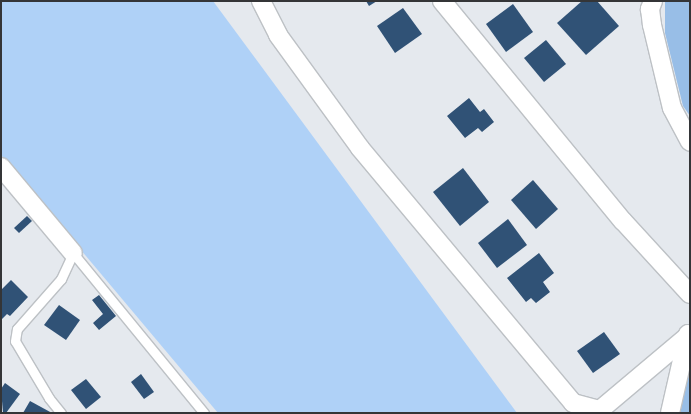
<!DOCTYPE html>
<style>
body{margin:0}
#map{position:relative;width:691px;height:414px;overflow:hidden;background:#e5e9ee;font-family:Ubuntu,sans-serif}
div>[style]{position:absolute}
[style*='--x']{left:calc(var(--x)*1px);top:calc(var(--y)*1px);width:calc(var(--w)*1px);rotate:calc(var(--a)*1deg)}
.green>*{inset:0;background:#afd1f7}
.forest>*{inset:0;background:#98bee7}
.building>*{inset:0;background:#305276}
.roads{filter:drop-shadow(1px 0 #bdc1c5) drop-shadow(-1px 0 #bdc1c5) drop-shadow(0 1px #bdc1c5) drop-shadow(0 -1px #bdc1c5)}
.service>*{height:9px;margin:-4.5px;padding:0 4.5px;transform-origin:4.5px;border-radius:4.5px;background:#fff}
.minor>*{height:18px;margin:-9px;padding:0 9px;transform-origin:9px;border-radius:9px;background:#fff}
span{translate:-50% -50%;white-space:nowrap;text-align:center;line-height:1.15;-webkit-text-stroke:4px #f2f6fb;paint-order:stroke}
.frame{position:absolute;inset:0;border:2px solid #343537;pointer-events:none}
</style>
<div id="map">
<div class="green">
<div style="clip-path:polygon(1px 1px,213px 1px,517px 413px,218px 413px,1px 155px)"></div>
</div>
<div class="forest">
<div style="clip-path:polygon(665px 1px,690px 1px,690px 116px,683px 106px,665px 33px)"></div>
<div style="clip-path:polygon(690px 358px,690px 413px,678px 413px)"></div>
</div>
<div class="building">
<div style="clip-path:polygon(366px 1px,377px 1px,369px 6px)"></div>
<div style="clip-path:polygon(582px 1px,597px 1px,619px 26px,586px 55px,557px 23px)"></div>
<div style="clip-path:polygon(513px 4px,533px 32px,506px 52px,486px 24px)"></div>
<div style="clip-path:polygon(403px 8px,422px 34px,395px 53px,377px 26px)"></div>
<div style="clip-path:polygon(546px 40px,566px 64px,544px 82px,524px 58px)"></div>
<div style="clip-path:polygon(469px 98px,480px 112px,484px 109px,494px 122px,482px 132px,478px 128px,465px 138px,447px 116px)"></div>
<div style="clip-path:polygon(463px 168px,489px 202px,460px 226px,433px 192px)"></div>
<div style="clip-path:polygon(533px 180px,558px 209px,536px 229px,511px 200px)"></div>
<div style="clip-path:polygon(27px 216px,32px 221px,19px 233px,14px 228px)"></div>
<div style="clip-path:polygon(508px 219px,527px 245px,497px 268px,478px 243px)"></div>
<div style="clip-path:polygon(539px 253px,554px 273px,543px 282px,550px 292px,536px 303px,531px 298px,526px 302px,507px 278px)"></div>
<div style="clip-path:polygon(11px 280px,28px 297px,10px 316px,7px 314px,1px 320px,1px 290px)"></div>
<div style="clip-path:polygon(99px 295px,116px 316px,99px 330px,93px 323px,103px 314px,92px 300px)"></div>
<div style="clip-path:polygon(59px 305px,80px 320px,66px 340px,44px 325px)"></div>
<div style="clip-path:polygon(604px 332px,620px 354px,593px 373px,577px 351px)"></div>
<div style="clip-path:polygon(141px 374px,154px 392px,144px 399px,131px 382px)"></div>
<div style="clip-path:polygon(86px 379px,101px 397px,86px 409px,71px 390px)"></div>
<div style="clip-path:polygon(5px 383px,20px 394px,6px 413px,3px 413px,1px 389px)"></div>
<div style="clip-path:polygon(30px 401px,52px 413px,23px 413px)"></div>
</div>
<div class="roads">
<div class="service">
<div style="--x:61;--y:413;--w:19;--a:-129"></div>
<div style="--x:49;--y:398;--w:66;--a:-120.8"></div>
<div style="--x:15;--y:341;--w:12;--a:-81"></div>
<div style="--x:17;--y:329;--w:67;--a:-48.7"></div>
<div style="--x:61;--y:279;--w:29;--a:-65"></div>
<div style="--x:73;--y:253;--w:207;--a:50.7"></div>
</div>
<div class="minor">
<div style="--x:261;--y:1;--w:38;--a:63"></div>
<div style="--x:278;--y:35;--w:140;--a:54"></div>
<div style="--x:360;--y:148;--w:332;--a:50.1"></div>
<div style="--x:573;--y:403;--w:28;--a:15"></div>
<div style="--x:600;--y:410;--w:115;--a:-40.1"></div>
<div style="--x:442;--y:1;--w:285;--a:50.6"></div>
<div style="--x:623;--y:221;--w:99;--a:47.5"></div>
<div style="--x:653;--y:1;--w:9;--a:111"></div>
<div style="--x:650;--y:9;--w:16;--a:83"></div>
<div style="--x:652;--y:25;--w:85;--a:76.5"></div>
<div style="--x:672;--y:108;--w:38;--a:62"></div>
<div style="--x:1;--y:167;--w:112;--a:50.1"></div>
<div style="--x:670;--y:413;--w:81;--a:-77.2"></div>
</div>
</div>
<div class="frame"></div>
</div>
